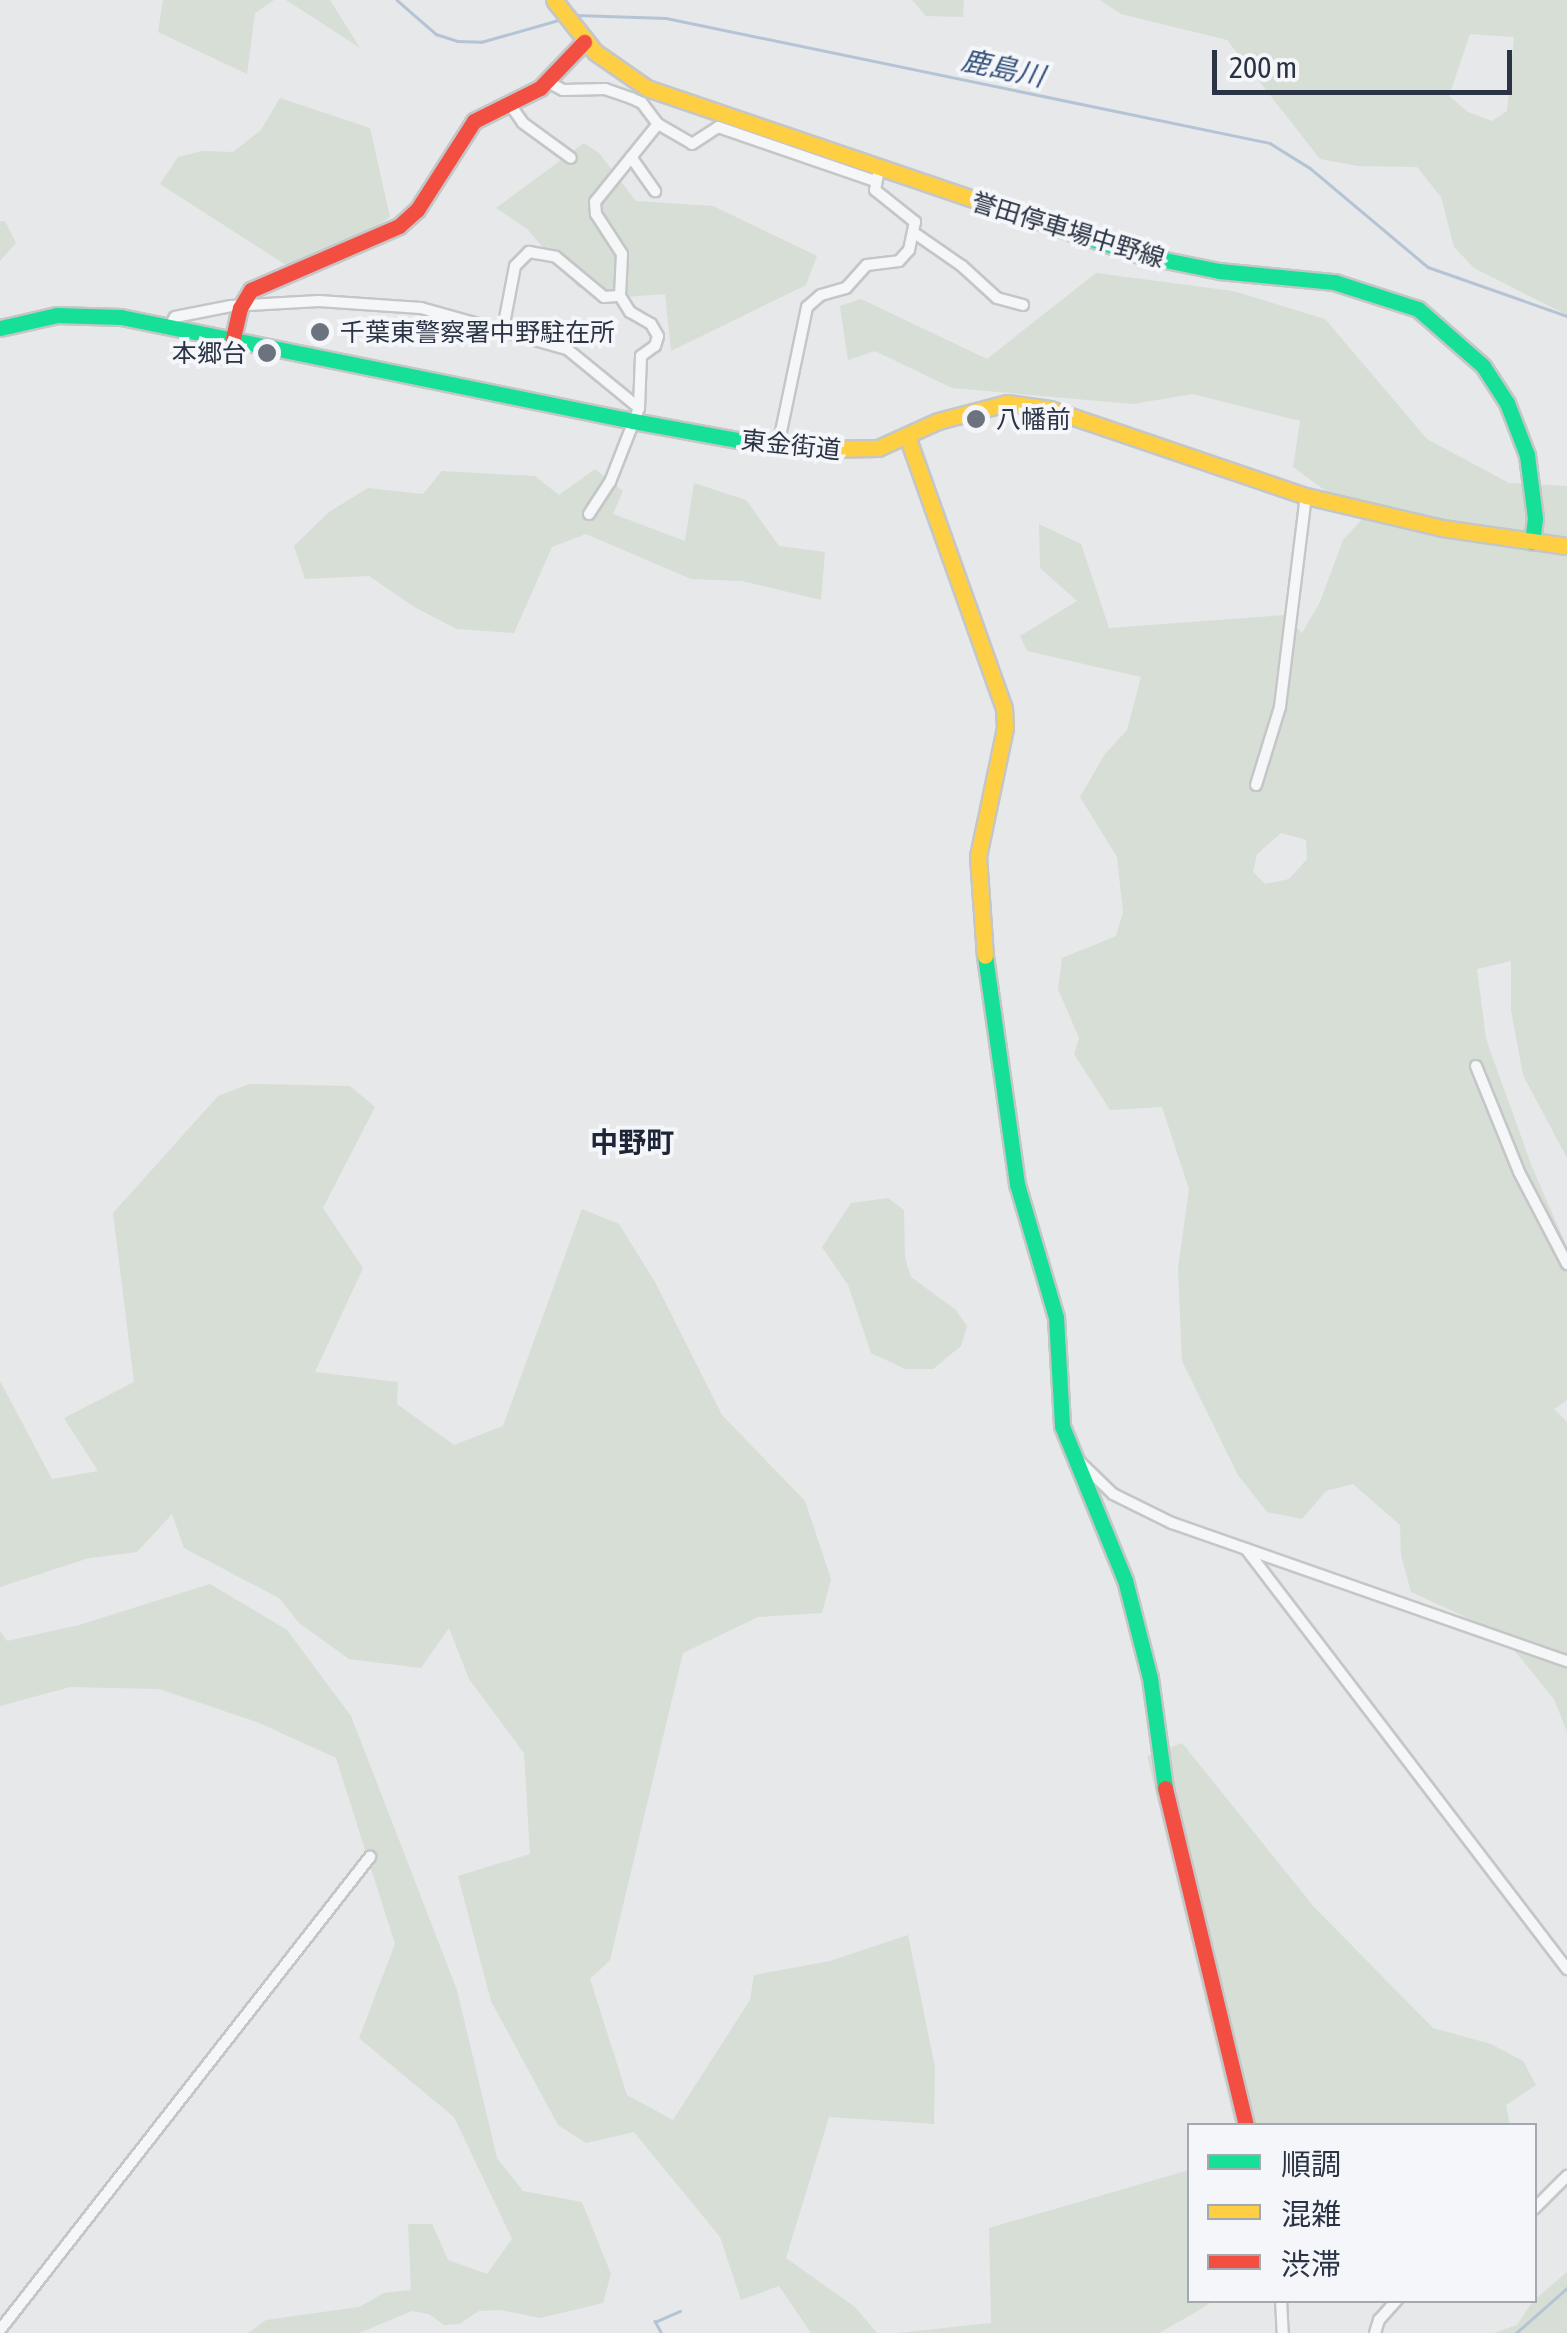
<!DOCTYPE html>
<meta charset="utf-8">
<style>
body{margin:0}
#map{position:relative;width:1567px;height:2333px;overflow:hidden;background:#e6e8ea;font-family:"Asap Condensed","Noto Sans JP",sans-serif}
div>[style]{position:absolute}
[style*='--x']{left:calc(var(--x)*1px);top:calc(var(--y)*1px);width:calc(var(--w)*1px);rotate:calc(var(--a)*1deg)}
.green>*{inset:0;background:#d6ded6}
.stream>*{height:2.5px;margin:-1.25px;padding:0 1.25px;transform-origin:1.25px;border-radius:1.25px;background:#b4c4d5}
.roads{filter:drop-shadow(2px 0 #c4c6c8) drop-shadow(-2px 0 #c4c6c8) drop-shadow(0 2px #c4c6c8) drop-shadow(0 -2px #c4c6c8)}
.street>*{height:10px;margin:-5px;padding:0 5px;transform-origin:5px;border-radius:5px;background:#f5f6f7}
.fast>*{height:15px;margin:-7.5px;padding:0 7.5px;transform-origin:7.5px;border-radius:7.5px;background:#16e098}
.slow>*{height:15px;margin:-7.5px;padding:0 7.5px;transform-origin:7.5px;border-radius:7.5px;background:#ffcf43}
.jam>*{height:15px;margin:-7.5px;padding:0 7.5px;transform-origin:7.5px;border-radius:7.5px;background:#f24e42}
.dots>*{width:28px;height:28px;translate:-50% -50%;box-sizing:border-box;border:5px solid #f4f6f9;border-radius:50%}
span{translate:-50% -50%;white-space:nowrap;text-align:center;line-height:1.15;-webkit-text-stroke:8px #f4f6f9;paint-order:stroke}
.street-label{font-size:25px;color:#2b3445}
.poi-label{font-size:25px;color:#2b3445}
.left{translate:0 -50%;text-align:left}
.right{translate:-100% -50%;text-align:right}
.water-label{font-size:28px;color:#34527a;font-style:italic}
.neighbourhood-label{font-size:28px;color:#1d2536;font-weight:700}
.legend{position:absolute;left:1187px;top:2123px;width:350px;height:180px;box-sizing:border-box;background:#f4f6f9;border:2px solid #a4a8b1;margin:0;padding:12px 18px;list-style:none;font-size:30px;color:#2b3445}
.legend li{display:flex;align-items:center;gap:20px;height:50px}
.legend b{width:50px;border:2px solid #a4a8b1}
.scale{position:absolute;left:1212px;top:50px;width:300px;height:45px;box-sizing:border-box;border:5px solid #2b3445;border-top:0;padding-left:12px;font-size:30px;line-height:35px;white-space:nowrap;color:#2b3445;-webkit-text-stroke:8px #f4f6f9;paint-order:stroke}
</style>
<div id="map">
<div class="green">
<div style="clip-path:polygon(163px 0,274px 0,255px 13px,247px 74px,158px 32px)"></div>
<div style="clip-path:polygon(286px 0,330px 0,360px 48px,317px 20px)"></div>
<div style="clip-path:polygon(912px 0,964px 0,963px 17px,926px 16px)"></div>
<div style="clip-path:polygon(evenodd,1100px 0,1567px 0,1567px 315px,1474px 268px,1454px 247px,1441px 197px,1417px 167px,1358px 166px,1320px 159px,1227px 40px,1121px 14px,1100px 0,1470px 34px,1514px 37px,1507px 111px,1492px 121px,1468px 112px,1449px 96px,1470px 34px)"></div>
<div style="clip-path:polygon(280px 98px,370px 128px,390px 217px,303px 276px,160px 184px,178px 157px,203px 151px,233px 152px,261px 130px)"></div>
<div style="clip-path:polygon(584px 143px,599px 153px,636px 201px,713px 206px,817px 256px,806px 285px,671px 351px,665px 294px,613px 298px,578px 287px,527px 229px,496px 208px)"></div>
<div style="clip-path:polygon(0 221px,5px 221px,16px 243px,0 261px)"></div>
<div style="clip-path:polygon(evenodd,1096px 273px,1233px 291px,1325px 319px,1427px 439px,1509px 483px,1567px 486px,1567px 1158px,1523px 1075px,1511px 1010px,1511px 961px,1477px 969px,1486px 1039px,1532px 1167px,1567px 1247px,1567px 1400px,1554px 1409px,1567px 1422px,1567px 1732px,1554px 1699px,1500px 1633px,1411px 1592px,1401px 1555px,1400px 1525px,1353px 1484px,1326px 1491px,1302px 1519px,1267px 1512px,1238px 1475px,1182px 1361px,1178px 1268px,1189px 1189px,1162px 1107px,1110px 1110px,1074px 1054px,1079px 1038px,1058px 989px,1062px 958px,1116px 936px,1123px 912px,1117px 857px,1080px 797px,1105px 754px,1127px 730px,1141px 677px,1027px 651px,1020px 636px,1077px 601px,1040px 568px,1039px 524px,1081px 544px,1109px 628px,1285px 615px,1302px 633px,1320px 602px,1343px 540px,1363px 518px,1293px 467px,1300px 421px,1193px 394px,1133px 404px,952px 388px,875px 351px,848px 360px,840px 306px,861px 299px,987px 359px,1096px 273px,1281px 833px,1306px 840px,1307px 859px,1289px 879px,1265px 884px,1253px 872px,1257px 854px,1281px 833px)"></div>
<div style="clip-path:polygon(595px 469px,623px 491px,613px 514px,685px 541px,694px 483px,746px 500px,779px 546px,825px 552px,821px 600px,742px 581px,691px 579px,586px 534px,552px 547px,514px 633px,457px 629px,416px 608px,369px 576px,305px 579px,294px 546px,329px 512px,368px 488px,423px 494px,442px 471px,535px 476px,559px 495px)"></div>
<div style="clip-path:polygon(249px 1084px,350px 1086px,375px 1107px,323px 1208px,363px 1268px,315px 1372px,398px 1382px,397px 1404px,454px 1445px,503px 1426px,582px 1209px,619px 1224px,655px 1282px,722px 1415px,805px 1501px,831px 1579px,822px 1613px,758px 1617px,683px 1653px,610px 1960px,590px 1979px,627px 2095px,673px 2120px,750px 2000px,754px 1975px,830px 1961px,908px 1935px,935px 2067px,934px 2124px,829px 2117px,786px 2258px,855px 2307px,877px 2333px,811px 2333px,779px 2286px,741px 2300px,720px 2237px,634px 2132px,586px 2143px,558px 2125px,491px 2001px,458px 1876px,530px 1854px,524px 1753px,469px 1679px,449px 1628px,421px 1668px,349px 1659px,299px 1623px,279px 1598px,184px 1548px,172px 1514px,137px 1552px,89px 1558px,0 1587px,0 1381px,52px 1479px,98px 1471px,64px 1418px,134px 1382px,113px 1213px,218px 1096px)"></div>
<div style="clip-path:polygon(888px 1198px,904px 1210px,905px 1258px,911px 1277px,956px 1310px,967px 1326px,961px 1346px,933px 1369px,905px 1369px,871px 1353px,848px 1285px,822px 1247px,851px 1203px)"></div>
<div style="clip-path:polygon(210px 1584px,287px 1630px,351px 1716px,457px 1990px,497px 2158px,523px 2191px,582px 2202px,611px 2274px,603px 2303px,540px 2318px,500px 2310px,479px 2311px,459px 2324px,444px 2325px,429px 2314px,412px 2311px,359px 2333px,248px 2333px,266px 2320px,359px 2307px,384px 2293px,411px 2290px,408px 2224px,432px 2224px,448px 2260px,487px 2274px,512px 2239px,454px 2117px,359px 2038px,395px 1944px,336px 1758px,257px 1722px,159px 1689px,70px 1687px,0 1706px,0 1631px,7px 1641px,79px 1625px)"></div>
<div style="clip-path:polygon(1182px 1743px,1314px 1907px,1433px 2028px,1491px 2044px,1523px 2061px,1536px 2085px,1506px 2105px,1510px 2125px,1235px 2125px,1147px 1756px)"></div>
<div style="clip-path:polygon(1189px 2170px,1190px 2300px,1213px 2301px,1196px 2312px,1159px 2333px,898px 2333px,991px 2323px,989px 2228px)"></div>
<div style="clip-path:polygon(1567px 2272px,1567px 2333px,1494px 2333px,1517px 2325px,1533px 2301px)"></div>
</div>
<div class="stream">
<div style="--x:397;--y:0;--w:52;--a:41.1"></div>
<div style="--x:436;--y:34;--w:22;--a:18"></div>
<div style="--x:457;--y:41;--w:24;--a:2"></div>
<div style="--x:481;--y:42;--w:81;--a:-15.8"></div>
<div style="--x:576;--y:15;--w:90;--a:1.9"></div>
<div style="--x:666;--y:18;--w:617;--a:11.69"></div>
<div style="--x:1270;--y:143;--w:47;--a:32"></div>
<div style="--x:1310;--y:168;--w:154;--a:40"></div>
<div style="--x:1428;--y:267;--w:147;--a:19.4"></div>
<div style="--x:661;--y:2333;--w:13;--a:-119"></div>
<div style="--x:655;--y:2322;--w:27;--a:-24"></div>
<div style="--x:1516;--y:2333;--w:68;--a:-41.4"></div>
</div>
<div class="roads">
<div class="street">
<div style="--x:548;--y:82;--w:17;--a:28"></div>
<div style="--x:563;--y:90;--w:42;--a:-1.4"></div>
<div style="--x:605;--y:89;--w:28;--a:19"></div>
<div style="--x:631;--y:98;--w:12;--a:24"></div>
<div style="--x:642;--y:103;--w:26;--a:53"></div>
<div style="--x:658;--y:124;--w:39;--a:30"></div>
<div style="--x:692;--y:144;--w:31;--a:-33"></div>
<div style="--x:718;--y:127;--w:166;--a:19"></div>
<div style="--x:509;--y:103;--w:24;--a:55"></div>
<div style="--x:523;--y:123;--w:59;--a:36.1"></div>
<div style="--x:631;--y:157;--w:42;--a:54.8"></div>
<div style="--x:913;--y:232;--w:60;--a:34.8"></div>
<div style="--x:962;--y:266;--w:47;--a:42.4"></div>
<div style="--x:997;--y:298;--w:27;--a:15"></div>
<div style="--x:170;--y:326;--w:10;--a:-61"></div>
<div style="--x:175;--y:317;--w:57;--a:-11.1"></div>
<div style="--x:231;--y:306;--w:88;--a:-3.3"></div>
<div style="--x:319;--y:301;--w:102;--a:3.9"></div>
<div style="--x:421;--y:308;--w:152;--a:15.7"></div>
<div style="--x:567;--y:349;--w:93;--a:39.3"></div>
<div style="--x:503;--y:329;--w:64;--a:-79.2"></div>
<div style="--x:515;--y:266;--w:20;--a:-45"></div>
<div style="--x:529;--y:252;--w:27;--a:10"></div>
<div style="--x:556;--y:257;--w:62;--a:39.8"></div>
<div style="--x:604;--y:297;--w:16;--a:-4"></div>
<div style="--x:778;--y:446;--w:142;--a:-78.2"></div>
<div style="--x:807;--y:307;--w:18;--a:-41"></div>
<div style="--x:821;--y:295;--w:26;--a:-16"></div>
<div style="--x:846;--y:288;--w:31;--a:-48"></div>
<div style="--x:867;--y:265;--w:32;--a:-7"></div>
<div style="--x:899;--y:261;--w:15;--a:-48"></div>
<div style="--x:909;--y:250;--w:29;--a:-78"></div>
<div style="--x:915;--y:222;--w:51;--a:-141.3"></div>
<div style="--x:875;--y:190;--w:21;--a:-79"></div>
<div style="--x:589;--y:514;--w:38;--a:-57"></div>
<div style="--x:610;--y:482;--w:79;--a:-68.6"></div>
<div style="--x:639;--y:408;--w:52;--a:-87.8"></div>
<div style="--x:641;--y:356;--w:17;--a:-36"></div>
<div style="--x:655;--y:346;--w:10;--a:-73"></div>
<div style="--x:658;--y:336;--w:14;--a:-120"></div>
<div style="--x:651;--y:324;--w:24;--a:-150"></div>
<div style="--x:630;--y:312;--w:19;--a:-122"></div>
<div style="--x:620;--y:296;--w:42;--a:-87.3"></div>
<div style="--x:622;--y:254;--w:48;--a:-123"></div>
<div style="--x:596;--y:214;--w:12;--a:-95"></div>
<div style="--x:595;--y:202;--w:100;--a:-51.1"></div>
<div style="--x:1256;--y:785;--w:82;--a:-72.9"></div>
<div style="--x:1280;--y:707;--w:213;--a:-83"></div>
<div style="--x:1476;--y:1066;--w:114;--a:67.9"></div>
<div style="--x:1519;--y:1172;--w:104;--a:62.4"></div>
<div style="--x:1080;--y:1462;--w:46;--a:44.1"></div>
<div style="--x:1113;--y:1494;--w:66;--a:26.2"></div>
<div style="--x:1172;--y:1523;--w:418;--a:19.3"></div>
<div style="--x:1246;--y:1549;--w:529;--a:52.61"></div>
<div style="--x:1534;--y:2209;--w:47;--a:-45"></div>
<div style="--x:1281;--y:2300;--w:33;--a:87"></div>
<div style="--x:0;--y:2330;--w:601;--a:-51.97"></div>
<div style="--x:1375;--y:2333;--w:14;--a:-73"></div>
<div style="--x:1379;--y:2320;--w:27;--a:-48"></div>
</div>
<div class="fast">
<div style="--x:1073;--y:233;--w:71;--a:18.2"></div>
<div style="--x:1140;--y:255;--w:81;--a:11.4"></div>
<div style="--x:1219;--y:271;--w:116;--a:5.5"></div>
<div style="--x:1334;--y:282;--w:88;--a:17.8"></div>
<div style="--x:1418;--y:309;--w:86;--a:41.2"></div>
<div style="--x:1483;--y:366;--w:44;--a:57"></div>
<div style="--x:1507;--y:403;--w:56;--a:69"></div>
<div style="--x:1527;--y:455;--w:64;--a:82.8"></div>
<div style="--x:1535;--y:518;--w:24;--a:97"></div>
<div style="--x:0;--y:328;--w:58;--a:-12.8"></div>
<div style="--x:57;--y:315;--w:64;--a:1.8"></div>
<div style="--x:121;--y:317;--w:522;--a:11.48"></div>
<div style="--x:633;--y:421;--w:129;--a:10.3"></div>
<div style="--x:760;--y:444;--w:59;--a:4.8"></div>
<div style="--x:985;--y:956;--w:230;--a:82"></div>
<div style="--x:1017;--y:1184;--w:139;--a:73.7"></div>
<div style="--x:1056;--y:1317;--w:109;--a:86.8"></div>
<div style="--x:1062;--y:1426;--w:166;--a:67.8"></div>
<div style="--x:1125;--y:1580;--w:101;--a:75.7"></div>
<div style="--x:1150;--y:1678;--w:111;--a:82.2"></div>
</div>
<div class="slow">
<div style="--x:554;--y:0;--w:66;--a:51.7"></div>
<div style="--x:595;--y:52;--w:63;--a:34.7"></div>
<div style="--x:647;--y:88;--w:450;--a:18.8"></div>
<div style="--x:907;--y:436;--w:289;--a:70.4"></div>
<div style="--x:1004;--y:708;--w:20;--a:87"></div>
<div style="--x:1005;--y:728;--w:131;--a:101.9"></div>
<div style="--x:978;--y:856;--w:100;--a:86"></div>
<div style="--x:819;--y:449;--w:59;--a:-1"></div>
<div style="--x:878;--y:448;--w:66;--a:-24.2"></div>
<div style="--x:938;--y:421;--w:71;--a:-14.6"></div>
<div style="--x:1007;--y:403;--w:43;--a:7.9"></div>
<div style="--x:1050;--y:409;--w:270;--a:18.8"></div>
<div style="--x:1306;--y:496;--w:140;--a:13.2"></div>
<div style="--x:1442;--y:528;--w:126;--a:8.2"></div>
</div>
<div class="jam">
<div style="--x:233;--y:338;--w:31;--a:-77"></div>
<div style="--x:240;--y:308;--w:21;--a:-59"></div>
<div style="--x:251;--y:290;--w:161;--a:-23.4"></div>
<div style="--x:399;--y:226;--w:24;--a:-42"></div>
<div style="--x:417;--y:210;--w:106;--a:-57.4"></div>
<div style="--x:474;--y:121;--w:74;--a:-26.6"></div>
<div style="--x:540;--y:88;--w:64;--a:-46.3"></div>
<div style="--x:1165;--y:1788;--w:348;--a:76.5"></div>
</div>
</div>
<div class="dots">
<div style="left:320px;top:332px;background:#6c737f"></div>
<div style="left:267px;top:353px;background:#6c737f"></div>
<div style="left:976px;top:419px;background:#6c737f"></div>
</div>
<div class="street-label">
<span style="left:1068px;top:230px;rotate:17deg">誉田停車場中野線</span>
<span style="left:791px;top:445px;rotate:6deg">東金街道</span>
</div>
<div class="poi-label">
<span class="left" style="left:340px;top:332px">千葉東警察署中野駐在所</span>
<span class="right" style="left:247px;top:353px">本郷台</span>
<span class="left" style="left:996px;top:419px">八幡前</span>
</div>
<div class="water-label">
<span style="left:1003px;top:68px;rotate:12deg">鹿島川</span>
</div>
<div class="neighbourhood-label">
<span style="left:632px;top:1142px">中野町</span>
</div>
<ul class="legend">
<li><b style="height:12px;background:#16e098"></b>順調</li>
<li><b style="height:12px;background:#ffcf43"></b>混雑</li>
<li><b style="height:12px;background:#f24e42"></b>渋滞</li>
</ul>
<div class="scale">200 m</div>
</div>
